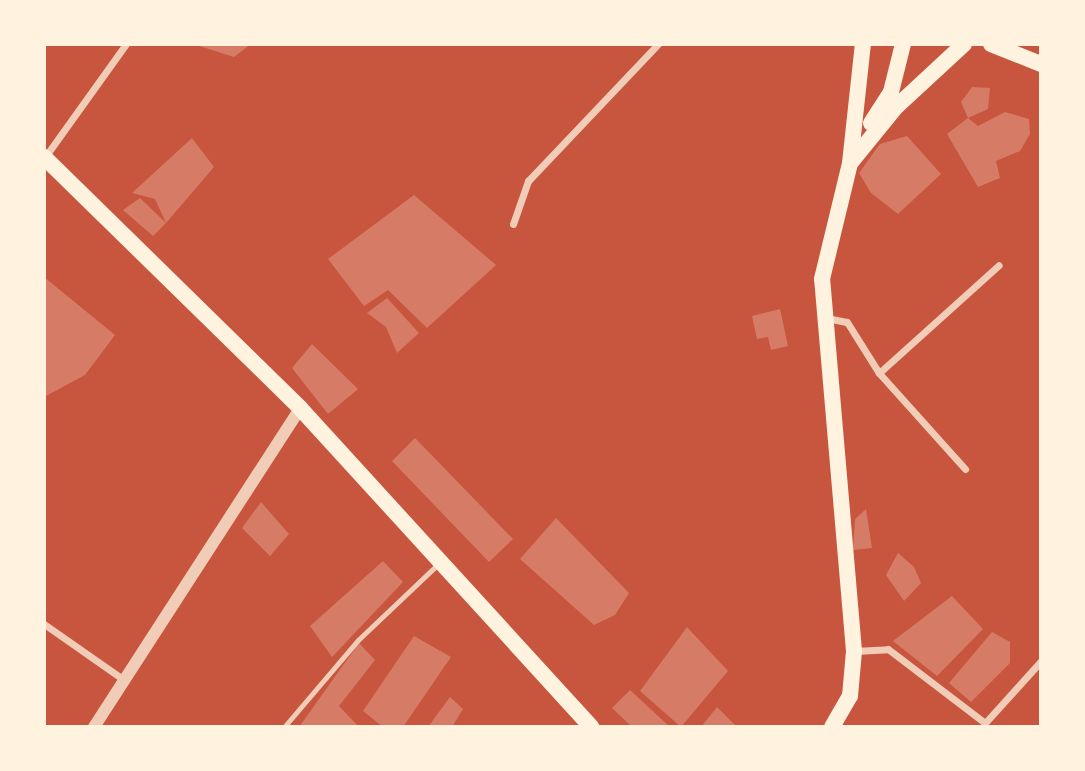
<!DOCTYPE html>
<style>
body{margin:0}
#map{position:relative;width:1085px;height:771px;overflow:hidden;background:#c8553d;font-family:"Public Sans",sans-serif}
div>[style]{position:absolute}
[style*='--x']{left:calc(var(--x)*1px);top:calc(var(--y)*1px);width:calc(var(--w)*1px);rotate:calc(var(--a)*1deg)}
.building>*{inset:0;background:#d67c66}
.service>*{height:5px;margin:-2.5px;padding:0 2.5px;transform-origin:2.5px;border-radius:2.5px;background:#f1ccb7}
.minor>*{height:7px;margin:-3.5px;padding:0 3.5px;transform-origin:3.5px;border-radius:3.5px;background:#f1ccb7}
.tertiary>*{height:12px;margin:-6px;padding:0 6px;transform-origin:6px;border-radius:6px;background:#f1ccb7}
.primary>*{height:16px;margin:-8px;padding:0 8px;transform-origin:8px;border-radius:8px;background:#fff3e0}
span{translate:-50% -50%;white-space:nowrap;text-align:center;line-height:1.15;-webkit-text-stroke:5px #fff3e0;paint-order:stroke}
.frame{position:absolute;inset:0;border:46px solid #fff3e0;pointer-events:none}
</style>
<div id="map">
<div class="building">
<div style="clip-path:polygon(193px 44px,251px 44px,234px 57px)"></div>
<div style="clip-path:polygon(972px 87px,990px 88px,988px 109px,968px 118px,961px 102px)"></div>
<div style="clip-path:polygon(1005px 112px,1029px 119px,1030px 134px,1020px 151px,996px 161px,1000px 178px,978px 187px,947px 134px,968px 118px,978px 126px)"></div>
<div style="clip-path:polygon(907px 136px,941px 174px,898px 214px,871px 193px,859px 173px,880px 144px)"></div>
<div style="clip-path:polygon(192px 138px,214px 167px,166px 223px,153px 236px,123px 210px,140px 198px,166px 223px,155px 199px,132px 193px)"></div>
<div style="clip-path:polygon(414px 195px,496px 265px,427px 328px,388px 290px,364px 306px,328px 259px)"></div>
<div style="clip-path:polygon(44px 277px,115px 335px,85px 375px,44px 397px)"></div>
<div style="clip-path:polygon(387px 298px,419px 333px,397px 353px,386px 327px,367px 313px)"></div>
<div style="clip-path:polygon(780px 309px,788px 346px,771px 350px,768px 337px,757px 339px,752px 316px)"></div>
<div style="clip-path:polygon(312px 344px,358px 389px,328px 414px,292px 368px)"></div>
<div style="clip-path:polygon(415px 438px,513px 539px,489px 562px,392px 461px)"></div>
<div style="clip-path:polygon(261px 502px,289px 534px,270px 556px,242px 528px)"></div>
<div style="clip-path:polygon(866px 509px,872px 548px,853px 550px,855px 519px)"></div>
<div style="clip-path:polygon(556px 518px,629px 593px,615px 615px,594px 625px,520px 559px)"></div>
<div style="clip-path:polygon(898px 553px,914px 567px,921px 583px,904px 601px,886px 575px)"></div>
<div style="clip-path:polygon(383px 561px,403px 582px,332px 657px,310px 626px)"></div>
<div style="clip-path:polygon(952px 596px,983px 629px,937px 676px,893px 641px)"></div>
<div style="clip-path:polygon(687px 627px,728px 671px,681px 727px,640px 691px)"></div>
<div style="clip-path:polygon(992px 632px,1010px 642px,1010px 663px,971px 702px,949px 683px)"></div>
<div style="clip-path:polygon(414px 636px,451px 657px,403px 727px,383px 727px,363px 711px)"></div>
<div style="clip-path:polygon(359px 643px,375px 660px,339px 706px,359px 727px,299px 727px)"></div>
<div style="clip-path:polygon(630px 690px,670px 727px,632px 727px,612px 708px)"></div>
<div style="clip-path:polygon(450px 697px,463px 709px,452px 727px,428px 727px)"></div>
<div style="clip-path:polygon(717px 707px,737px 727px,701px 727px)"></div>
</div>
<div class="service">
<div style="--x:284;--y:727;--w:114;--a:-49.6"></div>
<div style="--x:358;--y:640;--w:112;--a:-43.5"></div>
</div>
<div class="minor">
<div style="--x:45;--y:157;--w:139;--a:-54.4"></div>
<div style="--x:513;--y:224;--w:46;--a:-70.8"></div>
<div style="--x:528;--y:181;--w:189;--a:-46.5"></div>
<div style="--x:826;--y:318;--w:21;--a:11"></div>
<div style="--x:847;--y:322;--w:60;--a:57.9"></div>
<div style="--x:879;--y:373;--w:129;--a:48.1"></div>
<div style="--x:879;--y:373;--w:161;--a:-42"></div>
<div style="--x:44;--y:624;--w:98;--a:35"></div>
<div style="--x:855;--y:651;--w:33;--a:-3"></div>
<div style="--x:888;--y:649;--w:122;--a:37.3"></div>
<div style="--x:985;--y:723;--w:84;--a:-47.9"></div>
</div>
<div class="tertiary">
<div style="--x:94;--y:727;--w:380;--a:-57.1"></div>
</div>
<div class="primary">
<div style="--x:991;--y:44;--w:54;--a:21.8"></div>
<div style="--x:871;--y:123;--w:37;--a:-57"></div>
<div style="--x:891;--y:92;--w:49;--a:-76"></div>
<div style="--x:44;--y:157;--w:359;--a:44.4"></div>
<div style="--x:300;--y:408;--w:432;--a:47.6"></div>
<div style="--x:852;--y:161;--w:68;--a:-50.9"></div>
<div style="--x:895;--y:108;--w:94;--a:-42.8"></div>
<div style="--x:832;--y:727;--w:36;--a:-60"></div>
<div style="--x:850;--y:696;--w:45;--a:-84.9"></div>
<div style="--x:854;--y:651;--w:373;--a:-94.9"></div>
<div style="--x:822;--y:279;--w:119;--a:-76.4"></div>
<div style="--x:850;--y:163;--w:120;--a:-83.8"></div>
</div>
<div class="frame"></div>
</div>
